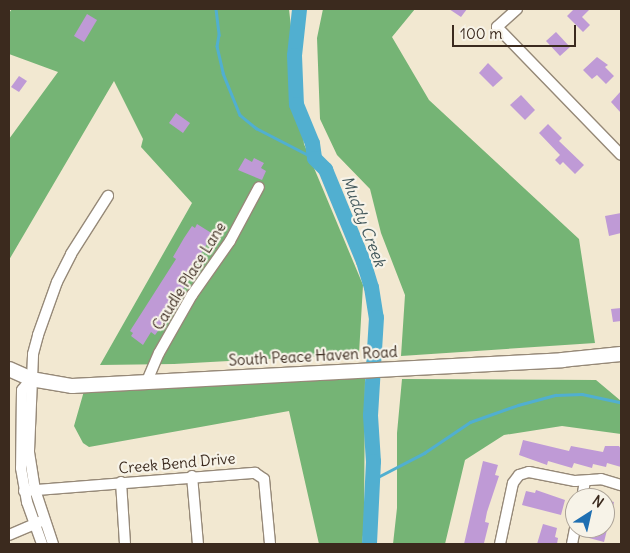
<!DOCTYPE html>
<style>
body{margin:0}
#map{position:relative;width:630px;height:553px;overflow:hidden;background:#f2e8d1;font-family:Delius,sans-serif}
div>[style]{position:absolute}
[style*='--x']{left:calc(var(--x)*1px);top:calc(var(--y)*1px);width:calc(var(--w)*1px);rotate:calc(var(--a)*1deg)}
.forest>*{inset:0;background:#75b475}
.stream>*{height:2.5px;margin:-1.25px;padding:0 1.25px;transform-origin:1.25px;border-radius:1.25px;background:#51afd0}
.river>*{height:15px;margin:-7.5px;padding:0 7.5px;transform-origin:7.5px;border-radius:7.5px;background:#51afd0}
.building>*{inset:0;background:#bf9ad6}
.roads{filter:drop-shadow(1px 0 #968978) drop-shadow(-1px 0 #968978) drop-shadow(0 1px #968978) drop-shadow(0 -1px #968978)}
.street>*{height:10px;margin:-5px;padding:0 5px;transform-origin:5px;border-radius:5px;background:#fff}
.secondary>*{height:14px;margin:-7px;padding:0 7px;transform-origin:7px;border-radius:7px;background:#fff}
span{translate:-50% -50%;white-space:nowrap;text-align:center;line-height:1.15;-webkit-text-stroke:4.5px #f7f3e8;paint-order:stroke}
.street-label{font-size:15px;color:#3b2a1e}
.water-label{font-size:16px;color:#43595c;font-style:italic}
.frame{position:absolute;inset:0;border:10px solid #3b2a1e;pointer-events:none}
.north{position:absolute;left:565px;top:488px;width:50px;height:50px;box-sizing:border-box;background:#f7f3e8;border:1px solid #aca397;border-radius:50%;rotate:35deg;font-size:14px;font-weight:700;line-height:20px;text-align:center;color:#3b2a1e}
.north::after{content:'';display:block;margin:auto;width:18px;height:22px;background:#1f6fb2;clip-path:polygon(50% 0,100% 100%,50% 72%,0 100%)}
.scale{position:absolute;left:452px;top:25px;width:124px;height:22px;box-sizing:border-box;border:2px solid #3b2a1e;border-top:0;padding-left:6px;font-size:15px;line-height:18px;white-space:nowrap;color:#3b2a1e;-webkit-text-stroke:4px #f7f3e8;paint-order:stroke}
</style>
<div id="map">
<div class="forest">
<div style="clip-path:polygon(12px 9px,289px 9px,304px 144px,363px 285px,359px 354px,174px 364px,100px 365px,192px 203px,141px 147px,143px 139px,114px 81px,9px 260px,9px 139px,58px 72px,9px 54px,9px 13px)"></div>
<div style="clip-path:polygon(323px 9px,415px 9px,392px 37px,429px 100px,579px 239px,595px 343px,401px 356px,405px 295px,381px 233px,370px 189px,337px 155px,320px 119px,317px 38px)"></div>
<div style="clip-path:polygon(365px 377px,364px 526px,362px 544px,319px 544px,289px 411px,89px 447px,83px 443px,74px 426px,84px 391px)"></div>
<div style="clip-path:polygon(402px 379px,596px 380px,621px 401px,621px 434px,562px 426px,504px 435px,465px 460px,445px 544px,393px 544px,397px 508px,397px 433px)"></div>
</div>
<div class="stream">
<div style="--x:216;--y:9;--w:26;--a:83"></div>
<div style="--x:219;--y:35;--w:11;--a:100"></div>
<div style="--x:217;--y:46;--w:28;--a:77"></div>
<div style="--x:223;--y:73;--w:45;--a:68"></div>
<div style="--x:240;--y:115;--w:21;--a:39"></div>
<div style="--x:256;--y:128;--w:65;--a:27.3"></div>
<div style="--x:372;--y:480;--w:59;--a:-27.4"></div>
<div style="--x:424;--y:453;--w:55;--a:-34"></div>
<div style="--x:470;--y:422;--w:51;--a:-19.5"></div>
<div style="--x:518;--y:405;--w:39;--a:-15"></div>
<div style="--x:556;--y:395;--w:26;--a:-2"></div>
<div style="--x:582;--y:394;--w:40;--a:12"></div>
</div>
<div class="river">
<div style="--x:299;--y:9;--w:46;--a:96.2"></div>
<div style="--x:294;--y:55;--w:49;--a:87.7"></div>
<div style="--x:296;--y:104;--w:42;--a:67.7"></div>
<div style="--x:312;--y:143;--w:15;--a:82"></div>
<div style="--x:314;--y:158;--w:16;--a:45"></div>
<div style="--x:325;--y:169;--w:100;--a:67.6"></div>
<div style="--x:363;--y:261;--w:27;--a:73"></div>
<div style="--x:371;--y:287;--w:30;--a:81"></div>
<div style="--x:376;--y:317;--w:98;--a:93.5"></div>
<div style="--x:370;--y:415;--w:46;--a:86.3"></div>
<div style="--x:373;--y:461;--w:83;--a:92.8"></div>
</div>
<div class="building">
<div style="clip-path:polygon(449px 9px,467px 9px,461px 17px)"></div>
<div style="clip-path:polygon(574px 9px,590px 9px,582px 17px,590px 25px,583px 32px,567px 16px)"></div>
<div style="clip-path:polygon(87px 14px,97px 20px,84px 42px,74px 36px)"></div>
<div style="clip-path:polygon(556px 32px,570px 47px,560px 56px,546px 41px)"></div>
<div style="clip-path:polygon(597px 57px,608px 65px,605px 67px,614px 76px,606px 84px,597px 75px,592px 79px,583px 70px)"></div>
<div style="clip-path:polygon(488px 63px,503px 78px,493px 87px,479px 73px)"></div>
<div style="clip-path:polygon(19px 76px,27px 81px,19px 92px,11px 87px)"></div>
<div style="clip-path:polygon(621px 91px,621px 113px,611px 102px)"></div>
<div style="clip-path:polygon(521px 95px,535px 110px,525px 120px,510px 105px)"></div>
<div style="clip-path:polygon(176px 113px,190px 123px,183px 133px,169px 123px)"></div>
<div style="clip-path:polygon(548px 124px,562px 138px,559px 141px,584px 165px,575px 174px,563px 162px,560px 165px,555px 160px,560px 155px,539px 133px)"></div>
<div style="clip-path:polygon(245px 158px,252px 162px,254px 158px,264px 163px,261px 168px,266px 171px,262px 180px,238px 170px)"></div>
<div style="clip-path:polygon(621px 213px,621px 233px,609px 236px,605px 216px)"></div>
<div style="clip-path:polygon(197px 224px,213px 234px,186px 278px,189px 279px,161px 327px,155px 335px,151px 332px,143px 345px,131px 336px,133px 333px,130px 331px,176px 259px,173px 257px,184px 238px,192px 226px,195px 228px)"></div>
<div style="clip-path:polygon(621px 308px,621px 321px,613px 322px,611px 309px)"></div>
<div style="clip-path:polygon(523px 440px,569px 451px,571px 446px,603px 452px,605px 446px,619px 446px,621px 449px,621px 467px,607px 463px,606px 467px,593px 464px,592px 468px,574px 463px,572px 468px,548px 461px,547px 465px,519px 455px)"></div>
<div style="clip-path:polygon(483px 461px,498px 465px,495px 475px,499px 476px,487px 512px,485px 522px,489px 523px,484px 543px,464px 544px)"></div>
<div style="clip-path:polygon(536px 490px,565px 500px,561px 515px,522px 505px,526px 491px,535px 493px)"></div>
<div style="clip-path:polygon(605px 500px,614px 502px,604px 542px,589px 538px,592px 528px,605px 528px)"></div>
<div style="clip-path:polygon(543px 524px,557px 528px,555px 537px,558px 538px,557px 544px,537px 544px)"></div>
</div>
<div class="roads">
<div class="street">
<div style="--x:517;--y:9;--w:27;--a:138"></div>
<div style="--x:497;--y:27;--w:178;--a:45.9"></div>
<div style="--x:31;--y:379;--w:14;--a:129"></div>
<div style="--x:22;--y:390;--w:78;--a:90.7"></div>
<div style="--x:21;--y:468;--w:35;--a:80"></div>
<div style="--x:27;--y:502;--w:45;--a:70.3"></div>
<div style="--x:147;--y:381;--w:30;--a:-67"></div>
<div style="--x:159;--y:353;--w:67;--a:-60.4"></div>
<div style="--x:192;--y:295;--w:66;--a:-54.9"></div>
<div style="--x:230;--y:241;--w:61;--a:-61.8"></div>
<div style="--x:192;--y:476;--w:68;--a:85"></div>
<div style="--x:121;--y:482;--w:62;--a:86.3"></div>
<div style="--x:24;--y:491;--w:232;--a:-4.5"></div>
<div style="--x:255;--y:473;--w:11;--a:34"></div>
<div style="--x:264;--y:479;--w:65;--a:84.7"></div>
<div style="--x:582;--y:498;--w:17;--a:-80"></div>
<div style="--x:9;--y:535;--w:34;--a:-23"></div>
<div style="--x:53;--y:544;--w:57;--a:-108.4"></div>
<div style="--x:35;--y:490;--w:39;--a:-99"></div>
<div style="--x:29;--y:451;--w:97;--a:-87.6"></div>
<div style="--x:33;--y:354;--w:20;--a:-75"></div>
<div style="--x:38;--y:335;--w:56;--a:-70.3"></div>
<div style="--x:57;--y:282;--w:31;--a:-63"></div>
<div style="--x:71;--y:254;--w:69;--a:-57.5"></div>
<div style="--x:500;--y:544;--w:62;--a:-78"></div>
<div style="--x:513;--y:483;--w:10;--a:-53"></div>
<div style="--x:519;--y:475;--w:10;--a:-17"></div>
<div style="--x:529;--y:472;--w:47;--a:11.1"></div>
<div style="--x:575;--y:481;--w:26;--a:-4"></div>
<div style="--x:601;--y:479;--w:21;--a:17"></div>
<div style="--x:572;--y:544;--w:16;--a:-79"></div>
</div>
<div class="secondary">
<div style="--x:9;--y:369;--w:24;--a:24"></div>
<div style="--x:31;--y:379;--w:42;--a:9.7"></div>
<div style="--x:72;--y:386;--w:491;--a:-3"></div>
<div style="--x:562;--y:360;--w:59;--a:-5.8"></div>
</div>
</div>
<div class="street-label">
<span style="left:189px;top:276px;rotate:-58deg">Caudle Place Lane</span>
<span style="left:313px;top:356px;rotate:-3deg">South Peace Haven Road</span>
<span style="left:177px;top:463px;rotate:-5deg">Creek Bend Drive</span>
</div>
<div class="water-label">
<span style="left:364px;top:221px;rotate:69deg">Muddy Creek</span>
</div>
<div class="frame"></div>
<div class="north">N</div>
<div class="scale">100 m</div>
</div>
